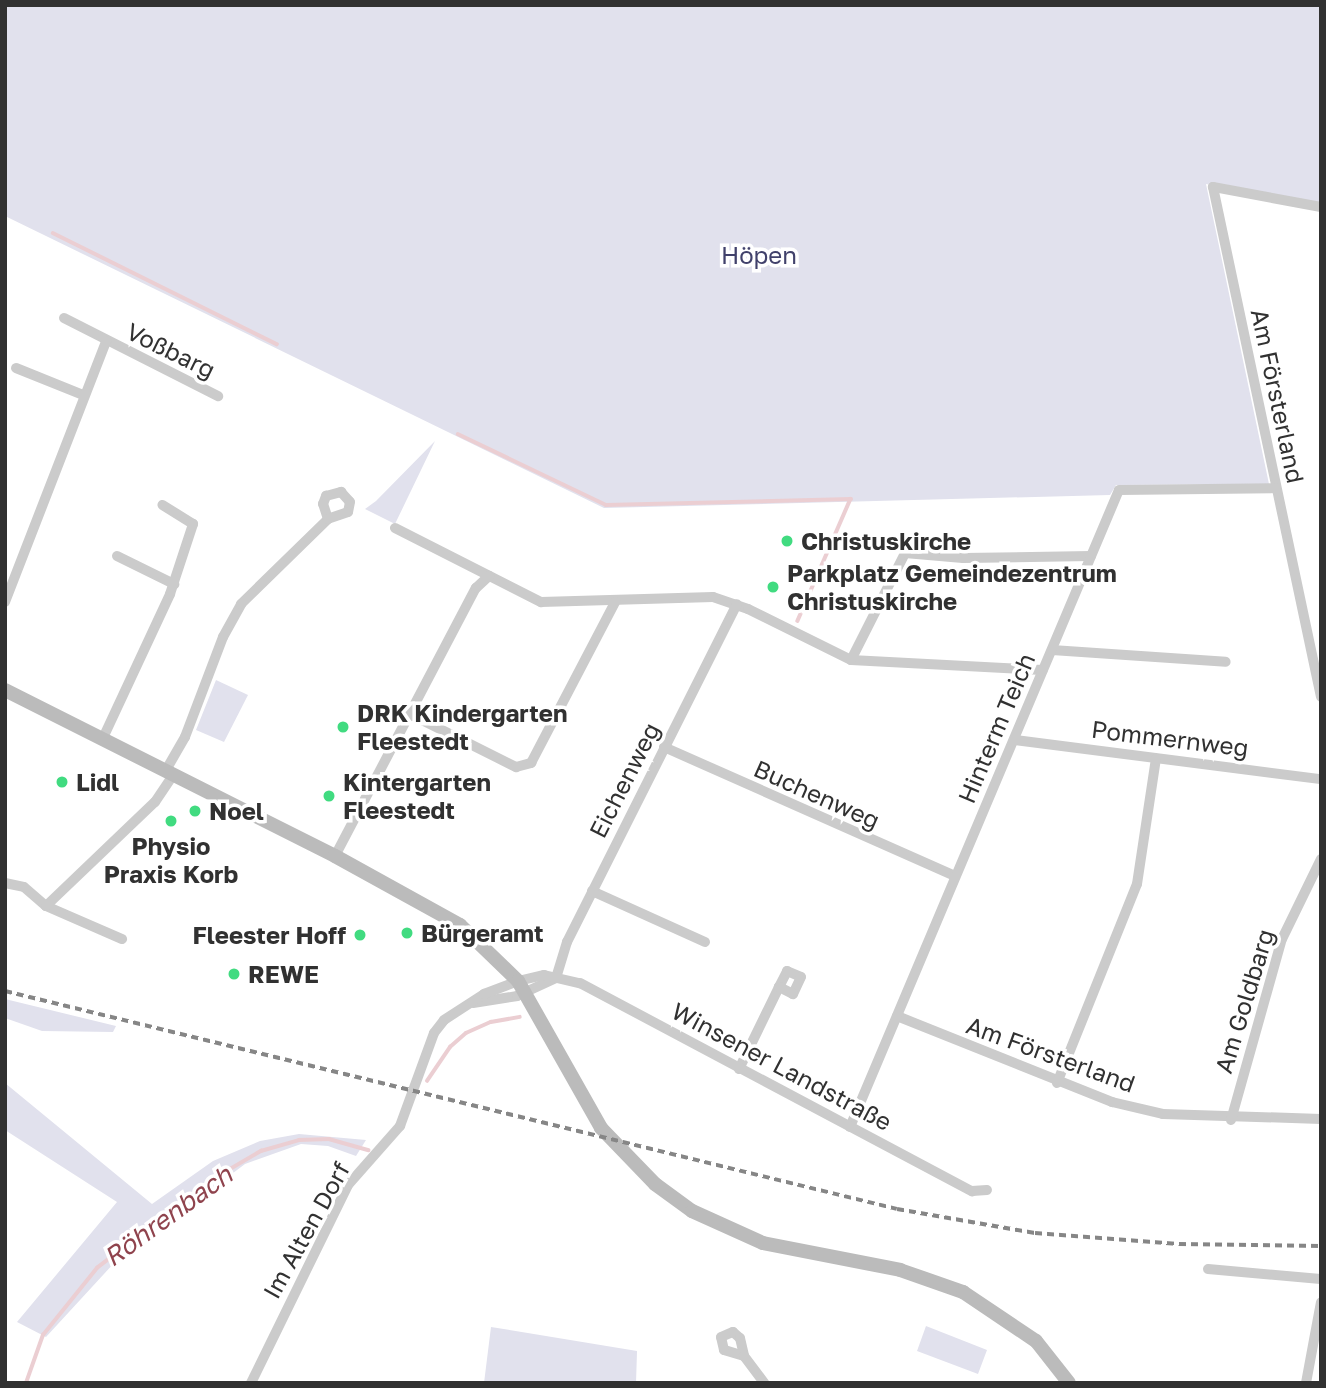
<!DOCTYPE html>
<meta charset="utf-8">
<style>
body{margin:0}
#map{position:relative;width:1326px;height:1388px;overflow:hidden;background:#fff;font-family:"Golos Text",sans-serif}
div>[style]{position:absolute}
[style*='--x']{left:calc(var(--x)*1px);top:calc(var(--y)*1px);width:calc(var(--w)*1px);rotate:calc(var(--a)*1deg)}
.green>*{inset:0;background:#e1e1ed}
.stream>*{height:3.5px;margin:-1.75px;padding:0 1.75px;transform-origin:1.75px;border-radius:1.75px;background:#ebced2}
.street>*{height:10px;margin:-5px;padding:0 5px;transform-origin:5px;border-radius:5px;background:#cbcbcb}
.secondary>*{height:14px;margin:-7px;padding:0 7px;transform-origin:7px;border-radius:7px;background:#bbb}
.rail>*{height:3.5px;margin-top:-1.75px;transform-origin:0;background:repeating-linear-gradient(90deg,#868686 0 7px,transparent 0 12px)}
.dots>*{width:19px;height:19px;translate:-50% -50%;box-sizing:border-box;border:4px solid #fff;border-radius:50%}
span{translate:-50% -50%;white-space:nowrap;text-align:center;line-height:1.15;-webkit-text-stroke:7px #fff;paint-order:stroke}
.park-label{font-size:24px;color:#41416b}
.street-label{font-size:24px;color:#313131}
.poi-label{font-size:24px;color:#313131;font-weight:700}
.left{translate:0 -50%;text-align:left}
.right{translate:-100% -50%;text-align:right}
.water-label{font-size:26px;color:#8f434d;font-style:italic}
.frame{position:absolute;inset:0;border:7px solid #313131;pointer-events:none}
</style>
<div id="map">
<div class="green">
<div style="clip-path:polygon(5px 5px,1321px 5px,1321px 203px,1206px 184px,1269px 484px,1116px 485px,1110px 495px,604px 508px,5px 216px)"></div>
<div style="clip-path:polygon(435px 441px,395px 524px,365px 509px,376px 501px)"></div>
<div style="clip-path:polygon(216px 680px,248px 695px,224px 742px,196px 730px)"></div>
<div style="clip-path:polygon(5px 999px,116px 1026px,113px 1032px,42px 1031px,5px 1018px)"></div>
<div style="clip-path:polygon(5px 1083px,152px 1204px,213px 1161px,260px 1141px,299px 1134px,366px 1140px,356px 1156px,328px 1146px,301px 1144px,245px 1164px,115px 1262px,46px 1337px,17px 1322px,117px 1202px,5px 1130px)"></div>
<div style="clip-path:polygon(926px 1326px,987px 1350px,978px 1374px,917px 1351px)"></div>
<div style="clip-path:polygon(491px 1327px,637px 1351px,636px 1383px,484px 1383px)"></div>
</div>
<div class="stream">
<div style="--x:53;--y:233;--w:250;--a:26.4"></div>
<div style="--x:458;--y:434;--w:164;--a:25.6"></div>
<div style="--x:606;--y:505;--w:245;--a:-1.4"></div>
<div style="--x:851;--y:499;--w:133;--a:113.5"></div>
<div style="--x:427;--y:1081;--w:41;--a:-55.9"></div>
<div style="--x:450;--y:1047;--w:21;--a:-41"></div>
<div style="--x:466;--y:1033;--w:27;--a:-24"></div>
<div style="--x:491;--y:1022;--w:29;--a:-10"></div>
<div style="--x:26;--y:1383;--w:51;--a:-70.5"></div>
<div style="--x:43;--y:1335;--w:86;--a:-51.1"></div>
<div style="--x:97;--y:1268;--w:146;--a:-37.5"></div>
<div style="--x:213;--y:1179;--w:56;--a:-30.3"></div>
<div style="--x:261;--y:1151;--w:40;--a:-16"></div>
<div style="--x:299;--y:1140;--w:30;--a:-2"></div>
<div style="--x:329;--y:1139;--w:41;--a:15.8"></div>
</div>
<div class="street">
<div style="--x:1321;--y:207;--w:110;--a:-169.5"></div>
<div style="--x:1213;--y:187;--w:521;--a:78.04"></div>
<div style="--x:64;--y:318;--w:173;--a:26.9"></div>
<div style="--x:16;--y:368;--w:72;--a:21.9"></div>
<div style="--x:395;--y:528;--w:164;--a:26.9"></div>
<div style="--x:541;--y:602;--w:172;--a:-1.7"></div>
<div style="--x:713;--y:597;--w:37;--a:19"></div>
<div style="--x:748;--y:609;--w:115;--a:26.3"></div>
<div style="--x:851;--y:660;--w:192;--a:3"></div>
<div style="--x:117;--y:556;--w:64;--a:26.2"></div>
<div style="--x:5;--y:602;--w:280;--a:-68.8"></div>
<div style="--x:1052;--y:650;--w:174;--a:3.9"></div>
<div style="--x:851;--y:660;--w:120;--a:-63.2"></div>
<div style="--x:905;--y:553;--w:58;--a:4.9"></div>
<div style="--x:963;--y:558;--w:128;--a:-0.9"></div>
<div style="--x:410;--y:714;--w:119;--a:26.6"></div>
<div style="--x:516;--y:767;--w:16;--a:-15"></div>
<div style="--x:531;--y:763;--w:182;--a:-62.4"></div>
<div style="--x:103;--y:738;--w:159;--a:-65"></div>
<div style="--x:170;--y:594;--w:74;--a:-71.8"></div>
<div style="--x:193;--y:524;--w:36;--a:-148"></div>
<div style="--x:1015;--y:740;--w:308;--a:7.3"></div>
<div style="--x:664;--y:747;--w:318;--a:23.9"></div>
<div style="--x:166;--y:770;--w:38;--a:-60"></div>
<div style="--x:185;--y:737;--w:107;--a:-69.2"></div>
<div style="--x:223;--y:637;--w:38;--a:-61"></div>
<div style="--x:241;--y:604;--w:122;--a:-44.3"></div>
<div style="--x:328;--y:519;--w:16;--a:-108"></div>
<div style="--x:323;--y:504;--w:9;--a:-69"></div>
<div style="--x:326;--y:496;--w:16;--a:-15"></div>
<div style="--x:341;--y:492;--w:13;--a:48"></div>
<div style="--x:350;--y:502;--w:10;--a:101"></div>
<div style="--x:348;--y:512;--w:21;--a:161"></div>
<div style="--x:335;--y:856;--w:303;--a:-62.3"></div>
<div style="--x:476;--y:588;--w:18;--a:-43"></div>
<div style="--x:5;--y:883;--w:19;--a:12"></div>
<div style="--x:24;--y:887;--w:29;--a:41"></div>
<div style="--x:46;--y:906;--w:83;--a:23.5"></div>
<div style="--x:592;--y:891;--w:124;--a:24.3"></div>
<div style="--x:46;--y:906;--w:151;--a:-43.7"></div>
<div style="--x:155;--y:802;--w:34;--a:-56"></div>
<div style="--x:556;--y:978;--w:38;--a:-73"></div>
<div style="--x:567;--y:942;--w:378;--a:-63.3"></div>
<div style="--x:473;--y:1003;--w:45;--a:-9"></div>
<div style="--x:517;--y:996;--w:43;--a:-24.8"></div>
<div style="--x:897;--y:1016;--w:232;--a:21.8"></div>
<div style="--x:1112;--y:1102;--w:52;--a:13.2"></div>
<div style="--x:1163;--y:1114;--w:158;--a:1.8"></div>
<div style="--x:739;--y:1069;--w:91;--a:-64"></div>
<div style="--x:779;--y:987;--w:18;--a:-63"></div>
<div style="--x:787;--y:971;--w:15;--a:23"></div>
<div style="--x:801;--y:977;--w:19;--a:115"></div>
<div style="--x:793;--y:994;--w:16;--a:-153"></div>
<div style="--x:1057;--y:1083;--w:214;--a:-68.1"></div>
<div style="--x:1137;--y:884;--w:127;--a:-81.4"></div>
<div style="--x:1231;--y:1120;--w:188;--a:-74.3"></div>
<div style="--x:1282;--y:939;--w:89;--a:-64"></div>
<div style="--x:850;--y:1127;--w:691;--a:-67.11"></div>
<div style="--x:1119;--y:490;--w:157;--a:-0.7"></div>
<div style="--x:1208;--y:1269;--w:113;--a:5.1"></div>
<div style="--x:744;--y:1356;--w:21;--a:-163"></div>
<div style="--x:724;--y:1350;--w:13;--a:-103"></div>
<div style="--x:721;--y:1337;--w:13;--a:-23"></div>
<div style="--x:733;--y:1332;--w:9;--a:41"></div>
<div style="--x:740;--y:1338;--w:18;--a:77"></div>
<div style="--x:744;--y:1356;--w:34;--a:53"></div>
<div style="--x:251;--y:1383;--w:220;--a:-63.9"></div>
<div style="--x:348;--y:1185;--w:79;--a:-48.6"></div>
<div style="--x:400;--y:1126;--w:99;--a:-69.9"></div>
<div style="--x:434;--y:1033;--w:16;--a:-52"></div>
<div style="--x:444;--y:1020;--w:48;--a:-33"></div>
<div style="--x:484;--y:994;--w:36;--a:-21"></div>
<div style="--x:518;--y:981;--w:27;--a:-13"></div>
<div style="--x:544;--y:975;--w:37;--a:13"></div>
<div style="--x:580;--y:983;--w:444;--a:28"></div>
<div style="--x:972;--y:1191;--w:15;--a:-4"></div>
<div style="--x:1306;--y:1383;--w:82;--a:-79.5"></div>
</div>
<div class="secondary">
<div style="--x:5;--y:690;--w:369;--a:26.7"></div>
<div style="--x:335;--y:856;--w:143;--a:28.9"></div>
<div style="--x:460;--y:925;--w:81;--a:44"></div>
<div style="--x:518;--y:981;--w:169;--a:60.5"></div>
<div style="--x:601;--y:1128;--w:78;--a:46"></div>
<div style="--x:655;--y:1184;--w:46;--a:36.1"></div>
<div style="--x:692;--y:1211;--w:78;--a:24.3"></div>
<div style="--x:763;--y:1243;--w:140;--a:11.1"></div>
<div style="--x:900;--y:1270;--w:67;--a:19.2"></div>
<div style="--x:963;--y:1292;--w:88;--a:33.9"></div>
<div style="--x:1036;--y:1341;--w:53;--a:51.8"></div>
</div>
<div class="rail">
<div style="--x:5;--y:991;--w:918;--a:13.73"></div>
<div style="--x:897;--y:1209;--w:140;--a:9.9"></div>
<div style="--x:1035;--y:1233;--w:144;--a:4.4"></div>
<div style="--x:1179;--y:1244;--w:142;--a:0.8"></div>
</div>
<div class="dots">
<div style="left:787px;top:541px;background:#41db80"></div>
<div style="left:773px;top:587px;background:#41db80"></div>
<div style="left:343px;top:727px;background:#41db80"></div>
<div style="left:62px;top:782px;background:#41db80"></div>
<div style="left:329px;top:796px;background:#41db80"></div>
<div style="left:195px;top:811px;background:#41db80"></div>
<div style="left:171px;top:821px;background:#41db80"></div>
<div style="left:407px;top:933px;background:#41db80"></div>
<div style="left:360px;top:935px;background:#41db80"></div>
<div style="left:234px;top:974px;background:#41db80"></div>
</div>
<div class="park-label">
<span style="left:759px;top:255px">Höpen</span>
</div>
<div class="street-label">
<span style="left:171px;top:350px;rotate:26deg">Voßbarg</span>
<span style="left:1278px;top:396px;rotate:78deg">Am Försterland</span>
<span style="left:996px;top:728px;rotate:-67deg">Hinterm Teich</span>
<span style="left:1170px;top:738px;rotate:7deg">Pommernweg</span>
<span style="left:624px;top:780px;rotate:-63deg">Eichenweg</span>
<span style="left:817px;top:794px;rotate:24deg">Buchenweg</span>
<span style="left:1244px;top:1001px;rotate:-73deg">Am Goldbarg</span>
<span style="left:1051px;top:1054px;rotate:20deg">Am Försterland</span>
<span style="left:782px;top:1066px;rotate:28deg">Winsener Landstraße</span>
<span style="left:306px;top:1230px;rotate:-61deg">Im Alten Dorf</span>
</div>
<div class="poi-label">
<span class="left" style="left:801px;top:541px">Christuskirche</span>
<span class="left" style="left:787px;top:587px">Parkplatz Gemeindezentrum<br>Christuskirche</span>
<span class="left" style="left:357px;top:727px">DRK Kindergarten<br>Fleestedt</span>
<span class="left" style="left:76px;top:782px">Lidl</span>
<span class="left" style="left:343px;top:796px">Kintergarten<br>Fleestedt</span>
<span class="left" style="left:209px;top:811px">Noel</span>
<span style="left:171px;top:860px">Physio<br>Praxis Korb</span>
<span class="left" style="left:421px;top:933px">Bürgeramt</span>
<span class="right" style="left:346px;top:935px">Fleester Hoff</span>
<span class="left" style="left:248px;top:974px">REWE</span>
</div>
<div class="water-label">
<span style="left:168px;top:1216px;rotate:-36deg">Röhrenbach</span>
</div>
<div class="frame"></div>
</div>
